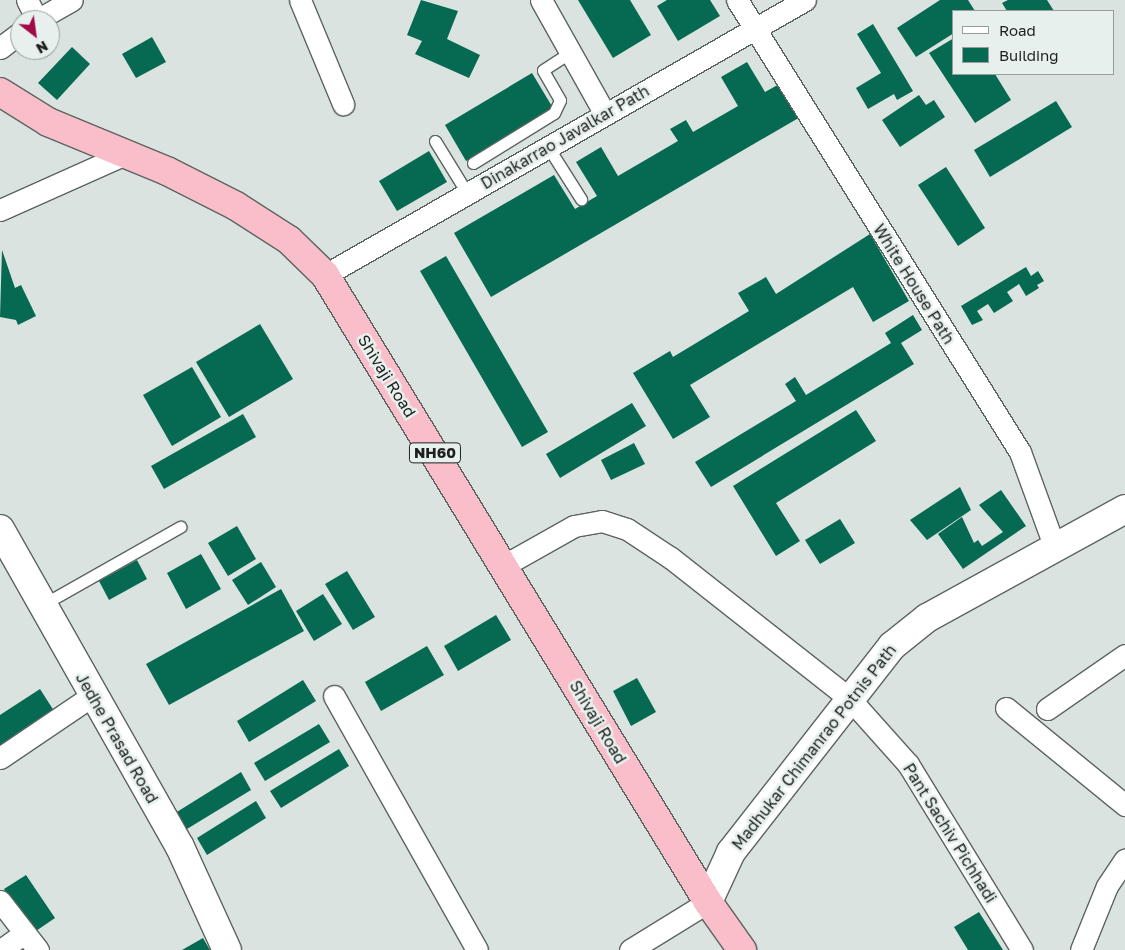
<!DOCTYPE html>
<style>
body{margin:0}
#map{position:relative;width:1125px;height:950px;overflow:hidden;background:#dae3df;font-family:"Golos Text",sans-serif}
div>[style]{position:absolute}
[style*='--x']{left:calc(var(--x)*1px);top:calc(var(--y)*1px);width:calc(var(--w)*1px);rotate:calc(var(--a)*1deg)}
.building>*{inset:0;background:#056a51}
.roads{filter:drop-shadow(1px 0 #5c6461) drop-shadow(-1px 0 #5c6461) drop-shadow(0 1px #5c6461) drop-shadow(0 -1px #5c6461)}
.service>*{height:11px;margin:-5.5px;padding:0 5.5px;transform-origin:5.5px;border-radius:5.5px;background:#fff}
.minor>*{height:21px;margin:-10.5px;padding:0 10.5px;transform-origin:10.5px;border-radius:10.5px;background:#fff}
.tertiary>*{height:28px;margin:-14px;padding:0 14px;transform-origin:14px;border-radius:14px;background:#fff}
.trunk>*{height:28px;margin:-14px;padding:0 14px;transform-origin:14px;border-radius:14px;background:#fabeca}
span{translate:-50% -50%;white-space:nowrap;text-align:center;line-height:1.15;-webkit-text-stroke:5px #e7f0ec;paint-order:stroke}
.shield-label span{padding:1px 4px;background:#e7f0ec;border:1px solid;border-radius:4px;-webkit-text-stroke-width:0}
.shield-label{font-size:15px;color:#1d201f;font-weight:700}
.street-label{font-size:16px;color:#1d201f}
.legend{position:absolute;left:952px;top:10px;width:162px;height:65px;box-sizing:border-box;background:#e7f0ec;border:1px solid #969d9a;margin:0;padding:6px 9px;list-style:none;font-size:15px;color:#1d201f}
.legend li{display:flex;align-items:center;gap:10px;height:25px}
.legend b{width:25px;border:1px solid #969d9a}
.north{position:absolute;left:10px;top:10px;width:50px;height:50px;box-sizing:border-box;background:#e7f0ec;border:1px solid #969d9a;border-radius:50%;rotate:150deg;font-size:14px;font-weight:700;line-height:20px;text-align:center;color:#1d201f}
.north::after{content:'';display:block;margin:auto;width:18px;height:22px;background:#a20947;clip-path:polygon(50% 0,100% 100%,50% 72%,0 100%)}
</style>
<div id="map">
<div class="building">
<div style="clip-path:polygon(421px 0,458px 11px,447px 39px,480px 55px,469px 78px,415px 54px,422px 41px,407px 35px)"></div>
<div style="clip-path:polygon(578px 0,630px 0,651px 35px,613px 58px)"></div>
<div style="clip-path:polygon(667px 0,710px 0,720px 16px,678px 41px,657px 6px)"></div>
<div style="clip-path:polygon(940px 0,968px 0,975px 11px,954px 11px,954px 33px,916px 57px,897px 28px)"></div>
<div style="clip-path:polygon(1008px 0,1047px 0,1054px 11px,1007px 11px,1002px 3px)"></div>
<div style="clip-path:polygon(873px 24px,913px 91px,897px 100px,894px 94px,868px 109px,856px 88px,881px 73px,857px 34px)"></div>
<div style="clip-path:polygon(152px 37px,166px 62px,136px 78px,122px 54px)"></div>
<div style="clip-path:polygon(954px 38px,954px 74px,995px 74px,1011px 100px,975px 123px,929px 53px)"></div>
<div style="clip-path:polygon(72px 47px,90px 64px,57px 100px,38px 83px)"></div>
<div style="clip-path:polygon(747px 62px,765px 92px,783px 82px,802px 116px,491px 297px,454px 233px,554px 175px,575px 209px,597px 196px,576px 162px,601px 147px,618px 176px,678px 141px,670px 129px,686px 120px,693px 132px,738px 106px,721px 77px)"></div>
<div style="clip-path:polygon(532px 73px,553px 108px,466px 161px,445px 125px)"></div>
<div style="clip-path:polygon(919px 95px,926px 105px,934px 100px,945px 117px,900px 147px,882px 120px)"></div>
<div style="clip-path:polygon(1056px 101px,1072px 127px,990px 177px,974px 150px)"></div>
<div style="clip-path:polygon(429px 151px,447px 182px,397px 211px,379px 181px)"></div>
<div style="clip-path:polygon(946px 167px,985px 228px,958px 246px,918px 185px)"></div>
<div style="clip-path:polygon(870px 234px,909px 301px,873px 322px,853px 287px,690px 385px,710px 417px,673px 439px,633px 373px,670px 351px,673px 357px,749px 311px,738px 293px,766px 277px,776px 294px)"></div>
<div style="clip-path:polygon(2px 250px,15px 288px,21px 285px,36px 316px,18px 325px,16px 320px,0 317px)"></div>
<div style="clip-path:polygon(446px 256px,548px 432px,522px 447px,420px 271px)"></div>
<div style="clip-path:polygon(1026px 267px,1031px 276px,1038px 271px,1044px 281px,1037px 285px,1039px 288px,1026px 296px,1019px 284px,1007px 292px,1013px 301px,994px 313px,988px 304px,977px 311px,983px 320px,972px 325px,961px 306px)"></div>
<div style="clip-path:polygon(913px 315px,922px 330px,901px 343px,914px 364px,711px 487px,695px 462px,796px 401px,785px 384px,795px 377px,806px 395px,891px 343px,885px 333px)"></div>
<div style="clip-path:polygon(260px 324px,293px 379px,229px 417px,196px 362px)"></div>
<div style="clip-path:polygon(192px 367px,221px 417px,172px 446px,143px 395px)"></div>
<div style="clip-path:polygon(632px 403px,646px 426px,560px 478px,546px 454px)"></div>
<div style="clip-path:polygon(856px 410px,876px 441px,776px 503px,800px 541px,776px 556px,733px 486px)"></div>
<div style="clip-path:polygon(243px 414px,256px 437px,164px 489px,151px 466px)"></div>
<div style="clip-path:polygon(634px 443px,645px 464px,611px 480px,601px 460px)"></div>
<div style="clip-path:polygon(960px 487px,971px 510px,927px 540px,910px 520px)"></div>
<div style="clip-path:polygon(1001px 490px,1026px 526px,963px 569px,938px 534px,962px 517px,974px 543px,978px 540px,982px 546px,1003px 532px,979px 505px)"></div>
<div style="clip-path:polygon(840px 519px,855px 543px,820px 564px,805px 540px)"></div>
<div style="clip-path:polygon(237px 526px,256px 559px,228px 576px,208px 543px)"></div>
<div style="clip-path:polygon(201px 554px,221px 589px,186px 609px,167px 573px)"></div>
<div style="clip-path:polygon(137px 560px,147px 579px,109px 600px,99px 581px)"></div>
<div style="clip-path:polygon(261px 562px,276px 587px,248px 605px,232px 580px)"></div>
<div style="clip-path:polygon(347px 571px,375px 617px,353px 630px,325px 584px)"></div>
<div style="clip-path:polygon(281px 589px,304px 631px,169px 705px,146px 664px)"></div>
<div style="clip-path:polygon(323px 594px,342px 624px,314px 641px,296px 611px)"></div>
<div style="clip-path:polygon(496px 615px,511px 640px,458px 671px,444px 646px)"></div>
<div style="clip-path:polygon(427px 646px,444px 675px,381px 711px,365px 682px)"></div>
<div style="clip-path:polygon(637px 678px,656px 712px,631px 726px,613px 691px)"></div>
<div style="clip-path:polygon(303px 680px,316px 701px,249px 742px,237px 721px)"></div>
<div style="clip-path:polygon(40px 689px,56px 714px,0 749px,0 715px)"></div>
<div style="clip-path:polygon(319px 724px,330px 742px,265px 781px,254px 763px)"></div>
<div style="clip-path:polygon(339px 749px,349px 766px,281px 808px,270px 791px)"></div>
<div style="clip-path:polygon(241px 772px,251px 790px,182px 832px,172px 815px)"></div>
<div style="clip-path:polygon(256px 801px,266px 818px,207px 855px,197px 838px)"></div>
<div style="clip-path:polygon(26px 875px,55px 918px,33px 933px,4px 889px)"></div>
<div style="clip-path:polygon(979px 912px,1003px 950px,968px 950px,954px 927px)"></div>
<div style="clip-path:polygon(203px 938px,210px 950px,182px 950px)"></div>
</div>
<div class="roads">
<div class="service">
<div style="--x:435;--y:141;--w:61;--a:58.4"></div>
<div style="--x:548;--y:147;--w:62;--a:57.6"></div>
<div style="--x:473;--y:163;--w:95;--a:-31.7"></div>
<div style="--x:554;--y:113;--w:14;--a:-65"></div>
<div style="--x:560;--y:100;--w:34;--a:-120"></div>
<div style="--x:543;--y:70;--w:33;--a:-33"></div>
<div style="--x:42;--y:605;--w:159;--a:-29.5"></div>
</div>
<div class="minor">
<div style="--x:27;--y:0;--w:22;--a:63"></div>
<div style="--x:37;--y:20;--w:40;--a:-29.7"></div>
<div style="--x:300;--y:0;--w:113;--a:67.5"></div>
<div style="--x:541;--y:0;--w:131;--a:60.7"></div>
<div style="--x:737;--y:0;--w:533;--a:57.95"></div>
<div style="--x:1020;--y:452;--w:102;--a:70"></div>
<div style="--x:0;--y:48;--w:25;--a:-37"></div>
<div style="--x:0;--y:210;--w:137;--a:-24.1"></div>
<div style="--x:325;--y:275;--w:553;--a:-29.81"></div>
<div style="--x:503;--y:566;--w:81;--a:-29.4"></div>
<div style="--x:574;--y:526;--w:28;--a:-10"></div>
<div style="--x:602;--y:521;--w:26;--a:18"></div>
<div style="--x:627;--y:529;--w:53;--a:33.4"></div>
<div style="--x:671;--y:558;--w:228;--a:38.2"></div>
<div style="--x:850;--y:699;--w:87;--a:48.3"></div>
<div style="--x:908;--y:764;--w:218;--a:58.5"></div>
<div style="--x:334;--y:696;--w:291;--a:60.6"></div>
<div style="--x:1006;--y:708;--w:154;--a:39.2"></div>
<div style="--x:1047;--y:709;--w:95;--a:-34.7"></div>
<div style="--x:0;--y:758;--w:112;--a:-34.1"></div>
<div style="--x:0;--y:901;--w:62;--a:52.2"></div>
<div style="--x:1;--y:950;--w:29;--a:-36"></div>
<div style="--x:630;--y:950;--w:92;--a:-31.6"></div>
<div style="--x:1081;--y:950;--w:69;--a:-67.9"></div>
<div style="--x:1107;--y:886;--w:32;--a:-56"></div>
</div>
<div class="tertiary">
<div style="--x:0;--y:529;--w:365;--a:60.5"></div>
<div style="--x:180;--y:847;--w:113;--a:65.5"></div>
<div style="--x:708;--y:902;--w:55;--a:-65.3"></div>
<div style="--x:731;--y:852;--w:261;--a:-52"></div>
<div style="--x:892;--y:646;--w:45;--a:-38.7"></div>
<div style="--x:927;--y:618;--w:226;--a:-28.8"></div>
</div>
<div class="trunk">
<div style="--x:0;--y:92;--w:57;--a:32"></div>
<div style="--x:48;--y:122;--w:129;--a:22.4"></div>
<div style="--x:167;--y:171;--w:77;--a:26.9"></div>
<div style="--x:236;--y:206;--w:63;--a:32.7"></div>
<div style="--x:289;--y:240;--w:50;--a:44.2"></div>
<div style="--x:325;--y:275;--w:735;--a:58.58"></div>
<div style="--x:708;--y:902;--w:59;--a:54.7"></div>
</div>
</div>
<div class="shield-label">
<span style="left:435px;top:453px">NH60</span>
</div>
<div class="street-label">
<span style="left:565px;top:137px;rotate:-30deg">Dinakarrao Javalkar Path</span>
<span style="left:914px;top:284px;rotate:58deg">White House Path</span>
<span style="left:387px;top:376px;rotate:58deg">Shivaji Road</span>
<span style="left:598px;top:722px;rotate:59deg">Shivaji Road</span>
<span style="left:117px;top:738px;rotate:60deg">Jedhe Prasad Road</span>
<span style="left:814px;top:747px;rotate:-52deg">Madhukar Chimanrao Potnis Path</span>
<span style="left:950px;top:833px;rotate:58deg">Pant Sachiv Pichhadi</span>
</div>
<ul class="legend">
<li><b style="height:6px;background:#fff"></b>Road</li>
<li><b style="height:14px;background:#056a51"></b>Building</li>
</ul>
<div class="north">N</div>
</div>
